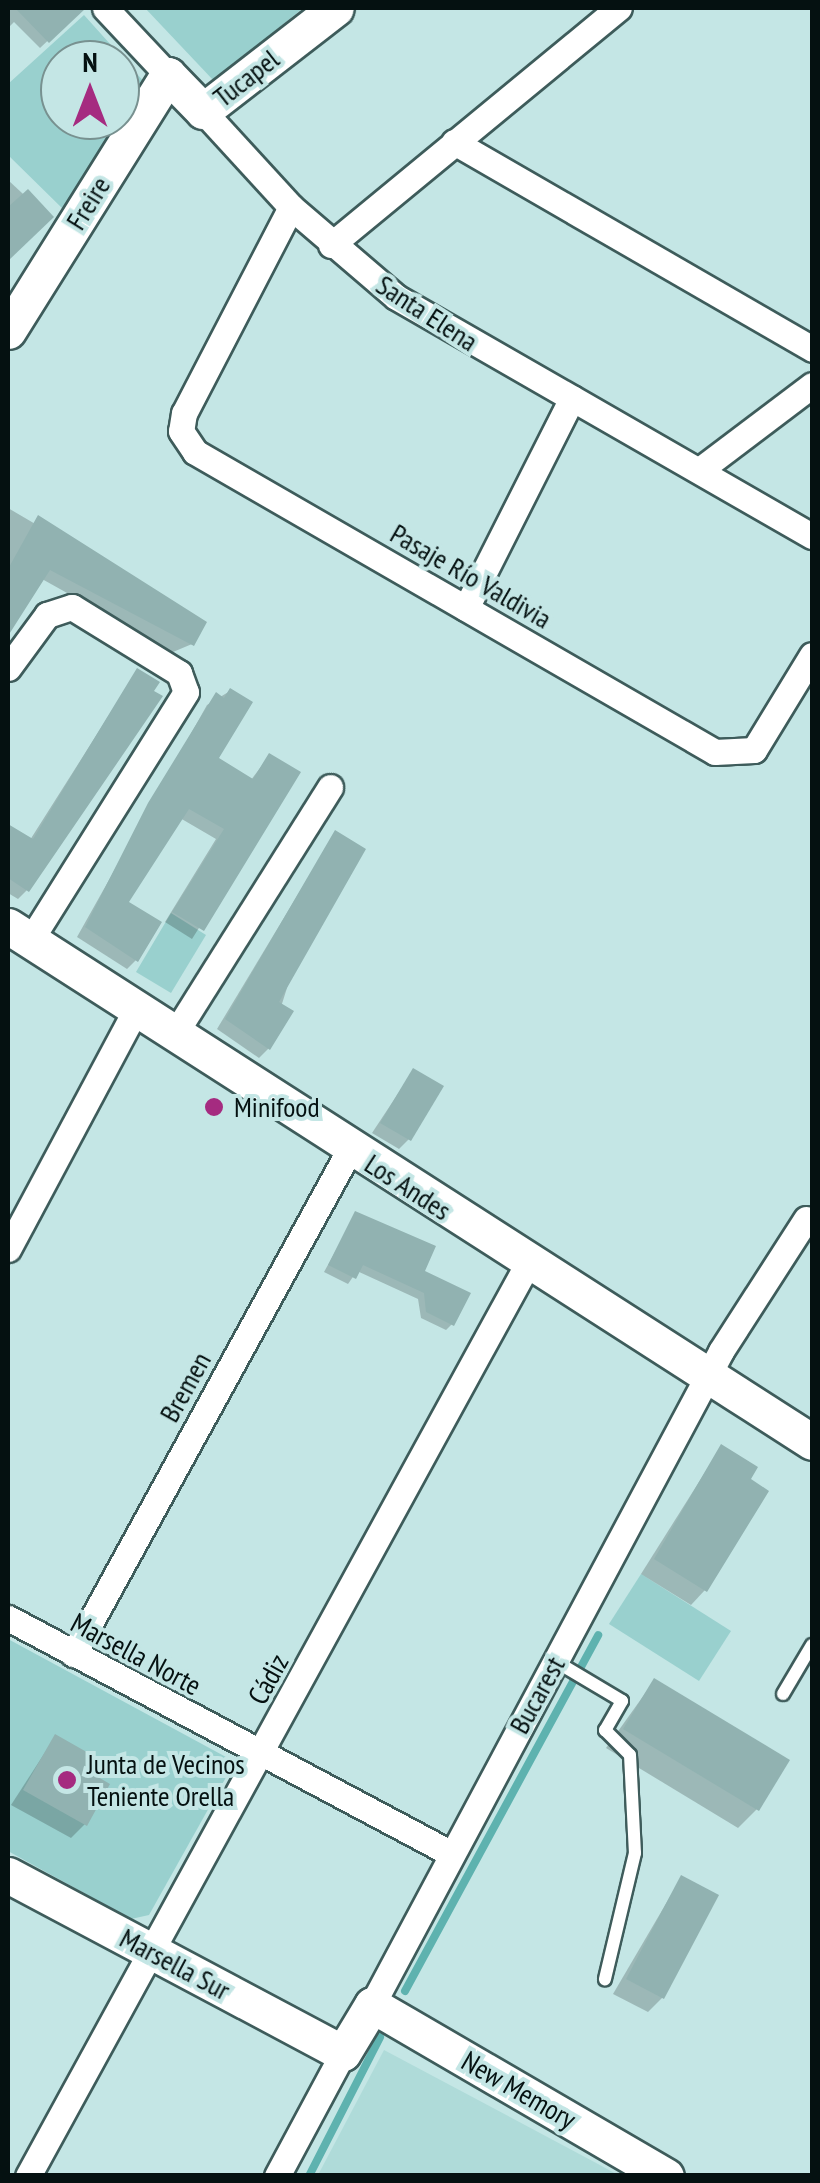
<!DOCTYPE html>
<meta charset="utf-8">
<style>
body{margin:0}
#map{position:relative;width:820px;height:2183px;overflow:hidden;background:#c4e6e5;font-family:"PT Sans Narrow",sans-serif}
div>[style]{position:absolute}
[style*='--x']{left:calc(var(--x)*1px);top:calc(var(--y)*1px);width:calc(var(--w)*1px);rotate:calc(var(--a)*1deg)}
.built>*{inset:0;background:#afdbd9}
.green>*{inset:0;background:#99d0ce}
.shadow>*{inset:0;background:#0003}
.stream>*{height:8px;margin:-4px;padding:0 4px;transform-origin:4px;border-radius:4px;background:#5eb2af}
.building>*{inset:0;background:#91b2b1}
.roads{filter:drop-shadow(2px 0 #3e5c5b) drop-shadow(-2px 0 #3e5c5b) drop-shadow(0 2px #3e5c5b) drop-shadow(0 -2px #3e5c5b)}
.lane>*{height:12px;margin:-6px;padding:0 6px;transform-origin:6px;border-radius:6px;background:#fff}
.street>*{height:25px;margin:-12.5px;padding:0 12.5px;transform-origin:12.5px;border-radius:12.5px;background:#fff}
.secondary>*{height:35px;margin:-17.5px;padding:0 17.5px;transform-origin:17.5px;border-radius:17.5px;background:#fff}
.dots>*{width:28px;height:28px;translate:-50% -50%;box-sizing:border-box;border:5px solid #c4e6e5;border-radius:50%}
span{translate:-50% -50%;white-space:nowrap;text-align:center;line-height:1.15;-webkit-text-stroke:8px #c4e6e5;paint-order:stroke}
.street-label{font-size:28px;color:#051111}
.poi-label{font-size:28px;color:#051111}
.left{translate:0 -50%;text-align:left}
.frame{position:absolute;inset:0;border:10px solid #051111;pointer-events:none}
.north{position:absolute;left:40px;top:40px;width:100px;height:100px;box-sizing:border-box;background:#c4e6e5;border:2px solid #789190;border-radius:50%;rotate:0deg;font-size:28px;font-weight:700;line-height:40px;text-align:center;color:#051111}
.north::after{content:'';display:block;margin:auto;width:35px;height:45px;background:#a52b80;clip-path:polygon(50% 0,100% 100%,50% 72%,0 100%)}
</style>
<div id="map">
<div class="built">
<div style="clip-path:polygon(384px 2050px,598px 2164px,618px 2175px,318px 2175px)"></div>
</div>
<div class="green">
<div style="clip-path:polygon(145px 8px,303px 8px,214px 81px)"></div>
<div style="clip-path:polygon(evenodd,84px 15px,146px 84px,65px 211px,8px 155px,8px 84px,84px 15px,60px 60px,120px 60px,120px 120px,60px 120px,60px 60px)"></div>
<div style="clip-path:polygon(171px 913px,206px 935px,171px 993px,136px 972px)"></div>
<div style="clip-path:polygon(641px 1574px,731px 1631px,699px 1681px,609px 1624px)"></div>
<div style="clip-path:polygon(8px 1639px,226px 1757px,229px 1772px,149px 1915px,131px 1919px,8px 1851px)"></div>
</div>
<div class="shadow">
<div style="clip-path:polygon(8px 8px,66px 8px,74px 16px,40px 48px,14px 22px,8px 28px)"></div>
<div style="clip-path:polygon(8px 180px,50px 219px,8px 259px)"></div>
<div style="clip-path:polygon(8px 508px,204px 623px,192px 644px,173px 652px,42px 579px,8px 631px)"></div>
<div style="clip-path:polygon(137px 671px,27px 890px,18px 899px,8px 893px,8px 826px,30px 840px)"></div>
<div style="clip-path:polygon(230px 691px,216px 759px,251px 780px,269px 756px,297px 773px,192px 939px,165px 922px,216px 839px,180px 818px,126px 903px,136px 960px,127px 969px,77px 937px,207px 705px)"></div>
<div style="clip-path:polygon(335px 833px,268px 1049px,259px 1058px,217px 1029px)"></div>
<div style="clip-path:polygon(413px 1071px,409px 1139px,399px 1149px,372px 1133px)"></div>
<div style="clip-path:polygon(356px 1214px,452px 1324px,446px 1330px,421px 1318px,418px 1299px,357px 1271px,348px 1284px,324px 1272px)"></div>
<div style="clip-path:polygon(721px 1447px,705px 1590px,691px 1605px,641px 1574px)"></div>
<div style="clip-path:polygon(654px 1681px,757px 1809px,738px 1828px,606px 1748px)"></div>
<div style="clip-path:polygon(55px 1737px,95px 1778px,85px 1824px,71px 1838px,11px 1805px)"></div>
<div style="clip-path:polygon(681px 1878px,662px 1998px,648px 2012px,613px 1994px)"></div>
</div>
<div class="stream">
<div style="--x:405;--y:1991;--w:405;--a:-61.5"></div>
<div style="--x:309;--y:2176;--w:156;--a:-62.9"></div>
</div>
<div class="building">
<div style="clip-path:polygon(15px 8px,86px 8px,49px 43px)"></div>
<div style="clip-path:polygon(28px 189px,54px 217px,8px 261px,8px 207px)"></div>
<div style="clip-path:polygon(38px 515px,207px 622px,194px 646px,50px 570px,8px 636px,8px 569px)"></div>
<div style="clip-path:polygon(137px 668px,160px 682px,154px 691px,163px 696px,29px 892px,8px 878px,8px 824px,33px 839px)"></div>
<div style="clip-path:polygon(230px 688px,253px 702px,219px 758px,253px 779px,269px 753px,301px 772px,204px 931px,172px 912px,224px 829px,189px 809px,129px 902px,162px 922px,138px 962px,85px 927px,148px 803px,216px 692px,224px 698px)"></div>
<div style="clip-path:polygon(335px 830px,366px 849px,279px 1002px,294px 1011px,270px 1050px,225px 1019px)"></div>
<div style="clip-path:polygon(413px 1068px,444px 1086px,411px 1141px,380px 1123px)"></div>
<div style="clip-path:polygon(355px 1211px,436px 1246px,425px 1271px,471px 1293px,454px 1326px,426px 1312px,424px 1293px,363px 1265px,356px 1279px,328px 1265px)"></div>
<div style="clip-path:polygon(721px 1444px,758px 1467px,751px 1479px,769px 1491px,707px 1592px,654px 1559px)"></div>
<div style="clip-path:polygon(654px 1678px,790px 1760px,759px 1811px,623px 1729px)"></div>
<div style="clip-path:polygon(55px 1734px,106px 1763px,98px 1777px,110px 1784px,87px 1826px,23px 1790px)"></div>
<div style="clip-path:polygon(681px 1875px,719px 1895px,664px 1999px,626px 1979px)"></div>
</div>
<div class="roads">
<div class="lane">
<div style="--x:555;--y:1661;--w:78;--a:30.8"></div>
<div style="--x:622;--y:1701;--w:34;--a:120"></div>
<div style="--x:605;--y:1730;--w:35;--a:45"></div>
<div style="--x:630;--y:1755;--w:98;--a:87.1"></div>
<div style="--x:635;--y:1853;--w:130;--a:103.4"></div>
<div style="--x:783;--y:1694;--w:57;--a:-59.4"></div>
</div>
<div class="street">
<div style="--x:105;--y:8;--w:92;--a:46.8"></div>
<div style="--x:203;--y:111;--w:130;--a:47.5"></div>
<div style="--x:291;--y:207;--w:138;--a:40.6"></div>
<div style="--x:396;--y:297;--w:480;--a:29.9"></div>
<div style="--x:454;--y:142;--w:414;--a:30"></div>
<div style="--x:291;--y:207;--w:232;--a:117.4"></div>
<div style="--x:184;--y:413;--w:18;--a:99"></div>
<div style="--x:181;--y:431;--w:25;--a:56"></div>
<div style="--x:195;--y:452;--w:600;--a:29.98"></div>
<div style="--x:715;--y:752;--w:39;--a:-3"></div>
<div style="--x:754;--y:750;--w:111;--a:-58.6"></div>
<div style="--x:331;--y:245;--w:373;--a:-39.5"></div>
<div style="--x:701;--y:469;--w:139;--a:-37.1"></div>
<div style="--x:466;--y:608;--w:235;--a:-63.2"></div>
<div style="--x:8;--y:668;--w:66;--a:-53.7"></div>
<div style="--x:47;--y:615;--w:26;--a:-18"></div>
<div style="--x:72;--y:607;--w:126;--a:31.7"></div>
<div style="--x:179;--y:673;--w:20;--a:70"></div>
<div style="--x:186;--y:692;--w:294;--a:122.1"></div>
<div style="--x:174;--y:1035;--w:293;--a:-57.8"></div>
<div style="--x:8;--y:1249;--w:272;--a:-61.9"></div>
<div style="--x:8;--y:1618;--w:501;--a:28"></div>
<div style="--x:73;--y:1654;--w:576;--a:-61.25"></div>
<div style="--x:372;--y:2005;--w:741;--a:-61.91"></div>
<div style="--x:721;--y:1351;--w:157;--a:-57.2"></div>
<div style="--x:28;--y:2176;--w:1041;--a:-61.29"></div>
<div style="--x:277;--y:2176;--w:140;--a:-61.8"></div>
</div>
<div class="secondary">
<div style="--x:8;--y:331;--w:302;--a:-58"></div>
<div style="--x:168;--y:75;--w:50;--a:45.8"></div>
<div style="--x:203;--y:111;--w:168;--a:-37.8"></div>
<div style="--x:8;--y:926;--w:955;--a:32.69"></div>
<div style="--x:8;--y:1875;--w:379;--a:28"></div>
<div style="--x:343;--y:2053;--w:56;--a:-58.9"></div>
<div style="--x:372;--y:2005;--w:340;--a:30.2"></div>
</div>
</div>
<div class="dots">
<div style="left:214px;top:1107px;background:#a52b80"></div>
<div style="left:67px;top:1780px;background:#a52b80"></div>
</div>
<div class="street-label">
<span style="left:246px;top:78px;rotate:-38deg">Tucapel</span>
<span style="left:88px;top:203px;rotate:-58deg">Freire</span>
<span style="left:427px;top:313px;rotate:33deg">Santa Elena</span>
<span style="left:471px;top:576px;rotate:30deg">Pasaje Río Valdivia</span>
<span style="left:408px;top:1187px;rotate:33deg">Los Andes</span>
<span style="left:185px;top:1387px;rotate:-61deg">Bremen</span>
<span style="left:136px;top:1654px;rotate:28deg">Marsella Norte</span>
<span style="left:268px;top:1679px;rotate:-61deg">Cádiz</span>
<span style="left:537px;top:1695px;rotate:-61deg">Bucarest</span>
<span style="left:175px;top:1964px;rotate:28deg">Marsella Sur</span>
<span style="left:519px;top:2090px;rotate:30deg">New Memory</span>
</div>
<div class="poi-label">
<span class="left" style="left:234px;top:1107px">Minifood</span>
<span class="left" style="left:87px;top:1780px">Junta de Vecinos<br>Teniente Orella</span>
</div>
<div class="frame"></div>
<div class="north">N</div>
</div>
